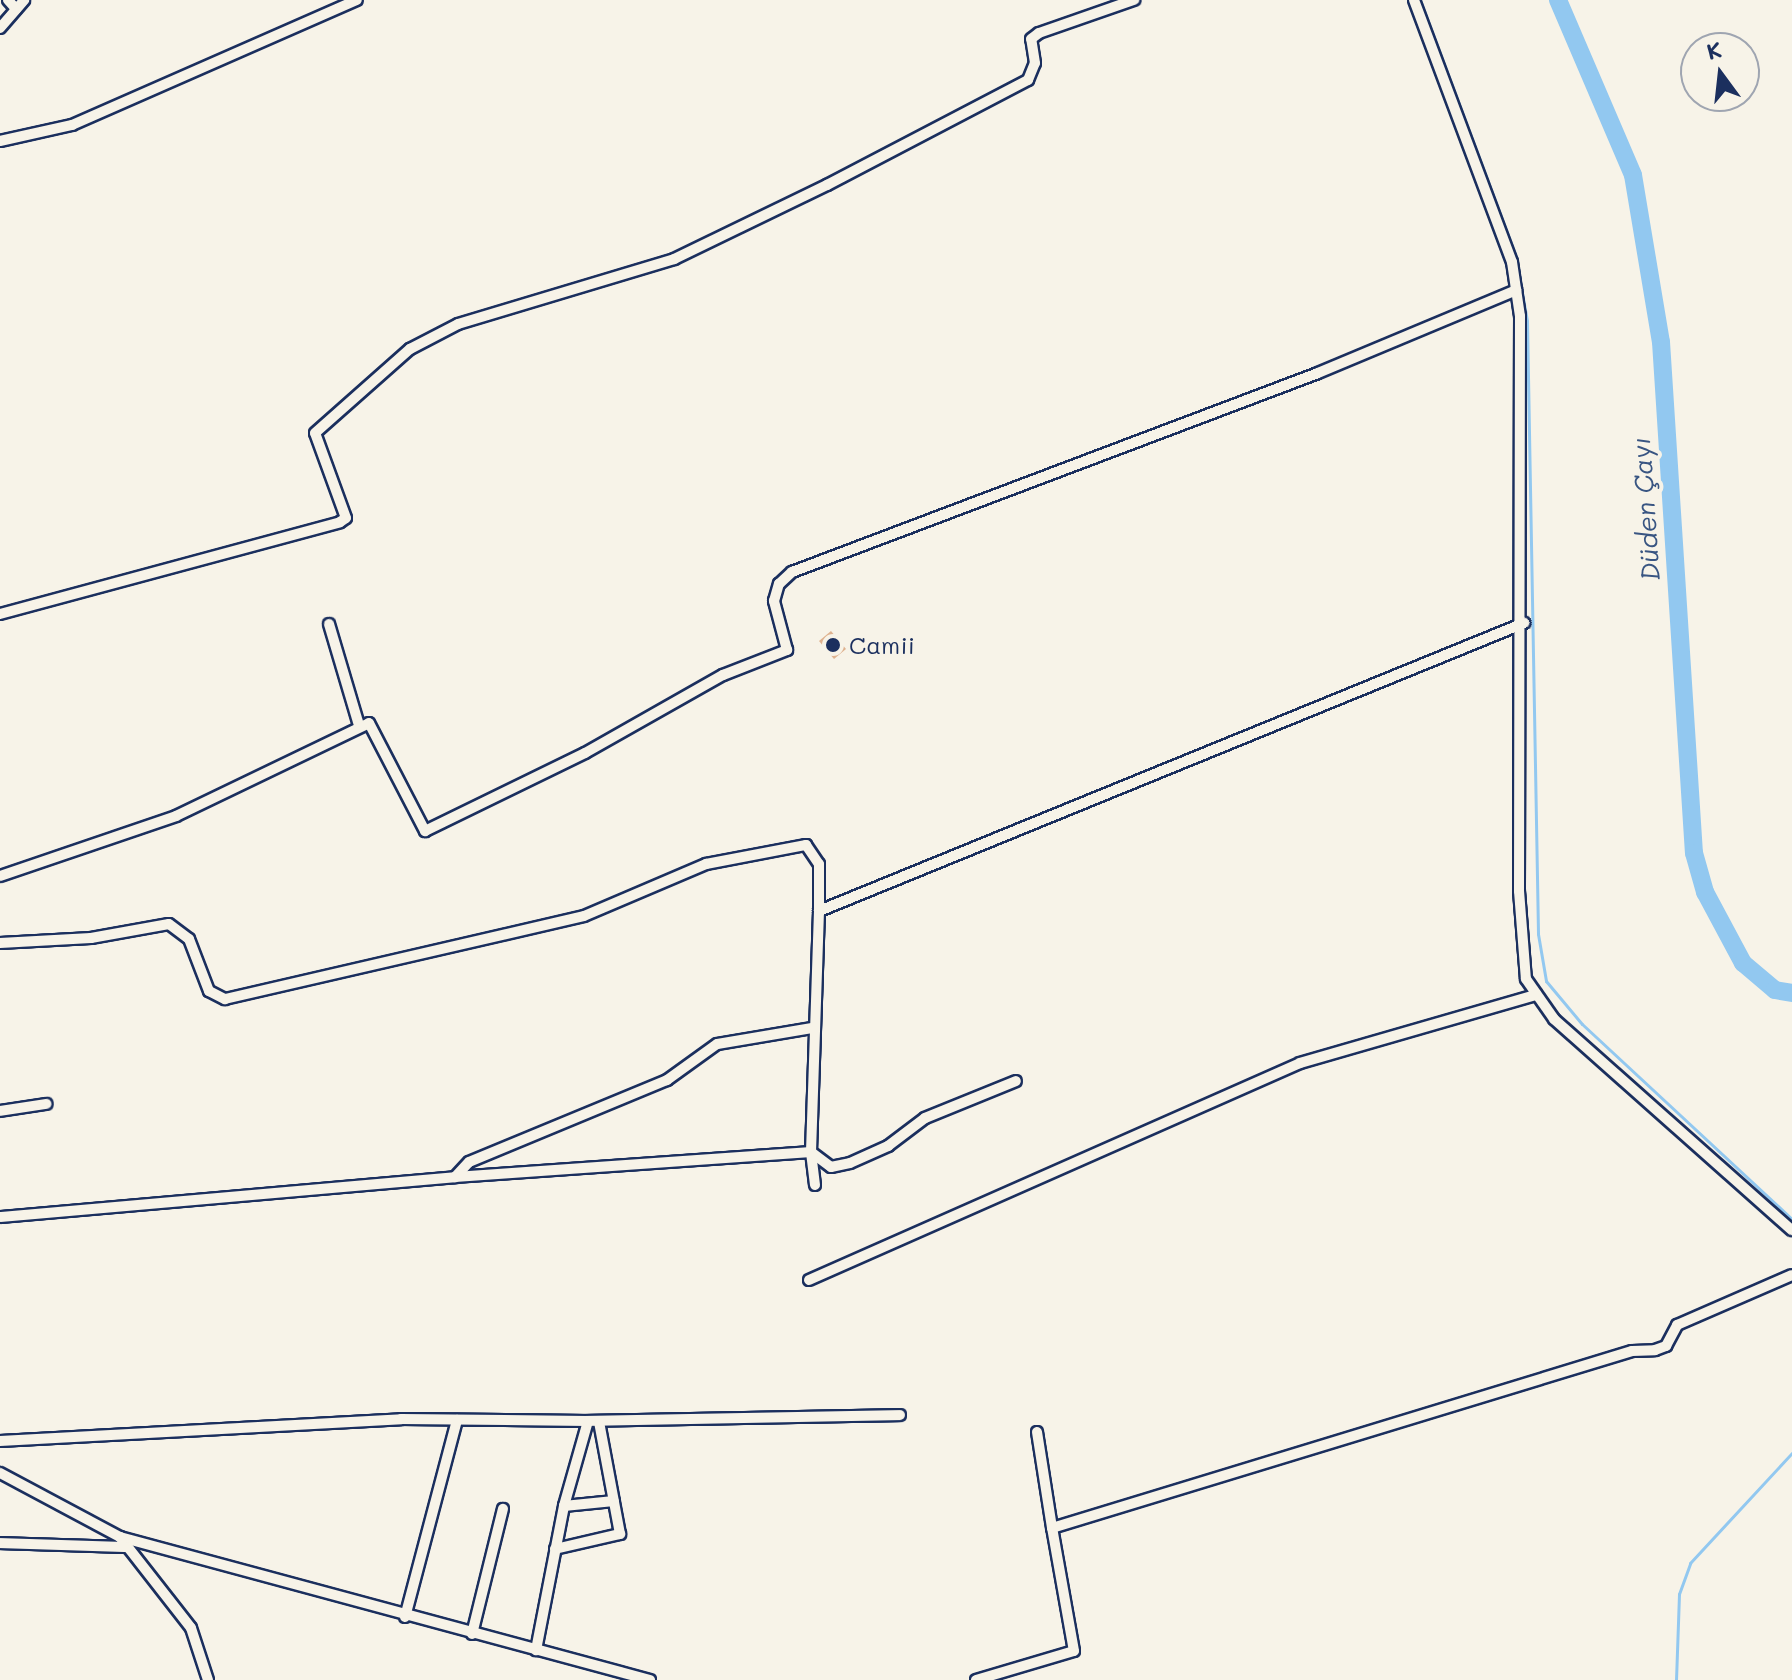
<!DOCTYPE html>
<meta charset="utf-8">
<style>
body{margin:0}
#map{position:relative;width:1792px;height:1680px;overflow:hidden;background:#f7f3e8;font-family:Mali,sans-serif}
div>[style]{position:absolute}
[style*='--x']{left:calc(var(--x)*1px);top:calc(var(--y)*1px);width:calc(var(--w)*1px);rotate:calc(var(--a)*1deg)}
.stream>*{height:3px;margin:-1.5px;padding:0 1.5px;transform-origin:1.5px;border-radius:1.5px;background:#92c8f0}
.river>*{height:18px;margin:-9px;padding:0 9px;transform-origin:9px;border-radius:9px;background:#92c8f0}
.building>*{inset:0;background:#dfb28f}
.roads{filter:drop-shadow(2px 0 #1b2f5e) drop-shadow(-2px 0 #1b2f5e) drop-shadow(0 2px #1b2f5e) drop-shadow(0 -2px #1b2f5e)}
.minor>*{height:10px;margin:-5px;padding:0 5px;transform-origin:5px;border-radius:5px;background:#f7f3e8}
.dots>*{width:22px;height:22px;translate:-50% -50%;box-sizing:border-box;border:4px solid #f7f3e8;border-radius:50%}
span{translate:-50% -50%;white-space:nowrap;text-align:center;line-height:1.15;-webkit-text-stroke:8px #f7f3e8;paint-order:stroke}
.poi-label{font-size:24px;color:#1b2f5e}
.left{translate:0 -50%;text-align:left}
.water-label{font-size:26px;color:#395582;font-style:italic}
.north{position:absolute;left:1680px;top:32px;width:80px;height:80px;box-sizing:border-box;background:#f7f3e8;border:2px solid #9fa5b1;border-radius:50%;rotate:345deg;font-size:22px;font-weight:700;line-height:32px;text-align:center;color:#1b2f5e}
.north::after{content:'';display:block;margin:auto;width:28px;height:36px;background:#1b2f5e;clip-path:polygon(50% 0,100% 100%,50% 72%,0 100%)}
</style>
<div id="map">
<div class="stream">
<div style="--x:1420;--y:0;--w:271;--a:69.5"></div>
<div style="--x:1515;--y:254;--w:68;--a:79.8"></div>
<div style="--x:1527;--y:321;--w:613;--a:88.97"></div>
<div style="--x:1538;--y:934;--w:48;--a:80.3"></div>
<div style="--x:1546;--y:981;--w:56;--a:50.1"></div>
<div style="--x:1582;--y:1024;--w:287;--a:42.9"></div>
<div style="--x:1676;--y:1680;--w:86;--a:-88"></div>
<div style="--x:1679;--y:1594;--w:33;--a:-70"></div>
<div style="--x:1690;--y:1563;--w:150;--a:-47.2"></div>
</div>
<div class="river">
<div style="--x:1558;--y:0;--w:190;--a:66.8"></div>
<div style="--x:1633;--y:175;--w:169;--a:80.5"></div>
<div style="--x:1661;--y:342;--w:512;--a:86.31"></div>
<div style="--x:1694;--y:853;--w:41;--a:74.2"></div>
<div style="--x:1705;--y:892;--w:81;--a:61.8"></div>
<div style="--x:1743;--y:963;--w:42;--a:40.2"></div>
<div style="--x:1775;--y:990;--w:17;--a:10"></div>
</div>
<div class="building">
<div style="clip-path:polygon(831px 631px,846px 649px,834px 659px,819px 641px)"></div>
</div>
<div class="roads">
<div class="minor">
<div style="--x:8;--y:0;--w:12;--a:48"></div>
<div style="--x:1414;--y:0;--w:280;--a:69.5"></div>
<div style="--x:1512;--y:262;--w:55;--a:81.6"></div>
<div style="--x:1520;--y:316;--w:575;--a:90.1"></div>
<div style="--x:1519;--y:891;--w:88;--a:85.5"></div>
<div style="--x:1526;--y:979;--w:49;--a:55"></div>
<div style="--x:1554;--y:1019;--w:318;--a:41.6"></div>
<div style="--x:0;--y:28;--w:37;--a:-49"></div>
<div style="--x:0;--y:141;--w:74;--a:-12.5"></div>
<div style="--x:72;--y:125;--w:311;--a:-23.7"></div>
<div style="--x:0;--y:614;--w:352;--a:-15.1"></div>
<div style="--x:340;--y:522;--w:7;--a:-34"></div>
<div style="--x:346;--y:518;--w:90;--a:-110"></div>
<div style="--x:315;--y:433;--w:127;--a:-41.5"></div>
<div style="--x:410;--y:349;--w:54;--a:-27.5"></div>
<div style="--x:458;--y:324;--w:226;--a:-16.7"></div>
<div style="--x:674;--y:259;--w:170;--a:-25.8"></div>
<div style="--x:827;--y:185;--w:227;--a:-27.6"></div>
<div style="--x:1028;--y:80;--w:18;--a:-68"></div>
<div style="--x:1035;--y:63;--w:24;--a:-99"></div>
<div style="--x:1031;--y:39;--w:10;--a:-37"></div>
<div style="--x:1039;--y:33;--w:101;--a:-19.2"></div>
<div style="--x:329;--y:624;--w:105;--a:73.5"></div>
<div style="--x:0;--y:876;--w:186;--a:-18.8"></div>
<div style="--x:176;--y:816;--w:214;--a:-25.7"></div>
<div style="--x:369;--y:723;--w:122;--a:62.6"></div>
<div style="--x:425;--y:831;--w:178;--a:-26"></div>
<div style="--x:585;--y:753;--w:159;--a:-29.5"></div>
<div style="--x:723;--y:675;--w:69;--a:-21.3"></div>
<div style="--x:787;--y:650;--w:51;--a:-104.9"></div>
<div style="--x:774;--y:601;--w:18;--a:-74"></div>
<div style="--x:779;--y:584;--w:18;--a:-43"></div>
<div style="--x:792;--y:572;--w:562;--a:-20.72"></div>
<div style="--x:1318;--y:373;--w:215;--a:-22.7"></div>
<div style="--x:0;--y:943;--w:91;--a:-3.1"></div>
<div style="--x:91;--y:938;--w:79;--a:-10.2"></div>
<div style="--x:169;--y:924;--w:25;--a:37"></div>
<div style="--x:189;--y:939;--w:56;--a:69"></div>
<div style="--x:209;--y:991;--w:18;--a:27"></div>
<div style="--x:225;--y:999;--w:368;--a:-13"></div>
<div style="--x:584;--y:916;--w:133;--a:-23.1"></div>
<div style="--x:706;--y:864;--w:102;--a:-10.8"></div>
<div style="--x:806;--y:845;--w:23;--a:56"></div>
<div style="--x:819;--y:864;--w:47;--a:90"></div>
<div style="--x:819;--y:911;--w:762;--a:-22.22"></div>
<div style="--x:812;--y:1028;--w:96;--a:170.4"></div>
<div style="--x:717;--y:1044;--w:62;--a:144.2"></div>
<div style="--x:667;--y:1080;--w:214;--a:157.5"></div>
<div style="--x:469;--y:1162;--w:21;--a:133"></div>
<div style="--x:455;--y:1177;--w:357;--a:-4"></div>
<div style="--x:811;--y:1152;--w:241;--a:-88.1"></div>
<div style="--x:0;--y:1111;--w:47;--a:-8.7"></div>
<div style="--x:815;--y:1185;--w:33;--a:-97"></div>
<div style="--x:811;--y:1152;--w:25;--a:37"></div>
<div style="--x:831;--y:1167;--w:19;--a:-12"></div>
<div style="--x:850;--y:1163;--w:42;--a:-24.1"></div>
<div style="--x:888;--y:1146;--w:46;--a:-37.1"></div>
<div style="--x:925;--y:1118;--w:98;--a:-22.1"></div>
<div style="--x:0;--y:1217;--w:457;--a:-5"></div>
<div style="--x:809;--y:1280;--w:537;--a:-23.84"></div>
<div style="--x:1300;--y:1063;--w:246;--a:-16.1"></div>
<div style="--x:588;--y:1421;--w:312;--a:-1.1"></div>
<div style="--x:1037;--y:1432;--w:97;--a:81.1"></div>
<div style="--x:1052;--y:1528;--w:606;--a:-16.97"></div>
<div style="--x:1632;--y:1351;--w:23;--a:-2"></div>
<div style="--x:1655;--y:1350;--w:12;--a:-20"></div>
<div style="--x:1666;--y:1346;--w:24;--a:-62"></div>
<div style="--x:1677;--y:1325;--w:125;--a:-23.5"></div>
<div style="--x:0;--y:1441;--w:402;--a:-3.1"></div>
<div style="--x:401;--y:1419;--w:187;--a:0.6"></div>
<div style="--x:588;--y:1421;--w:88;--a:105.8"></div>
<div style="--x:564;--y:1506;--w:147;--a:101"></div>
<div style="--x:0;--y:1473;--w:136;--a:28.1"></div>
<div style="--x:120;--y:1537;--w:115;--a:52"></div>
<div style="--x:191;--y:1628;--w:55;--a:71.9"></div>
<div style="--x:564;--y:1506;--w:50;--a:-5.7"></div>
<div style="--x:120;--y:1537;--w:549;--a:15.1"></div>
<div style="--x:0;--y:1543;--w:127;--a:1.8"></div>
<div style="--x:555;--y:1549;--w:67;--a:-13"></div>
<div style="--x:620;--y:1534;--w:114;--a:-100.6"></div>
<div style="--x:405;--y:1617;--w:204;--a:-75.2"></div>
<div style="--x:472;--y:1634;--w:129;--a:-76.1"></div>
<div style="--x:976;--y:1680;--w:102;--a:-16.5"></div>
<div style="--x:1074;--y:1651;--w:125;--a:-100.1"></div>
</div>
</div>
<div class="dots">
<div style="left:833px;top:645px;background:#1b2f5e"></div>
</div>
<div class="poi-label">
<span class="left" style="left:849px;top:645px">Camii</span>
</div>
<div class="water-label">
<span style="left:1646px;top:509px;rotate:-94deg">Düden Çayı</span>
</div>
<div class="north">K</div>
</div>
